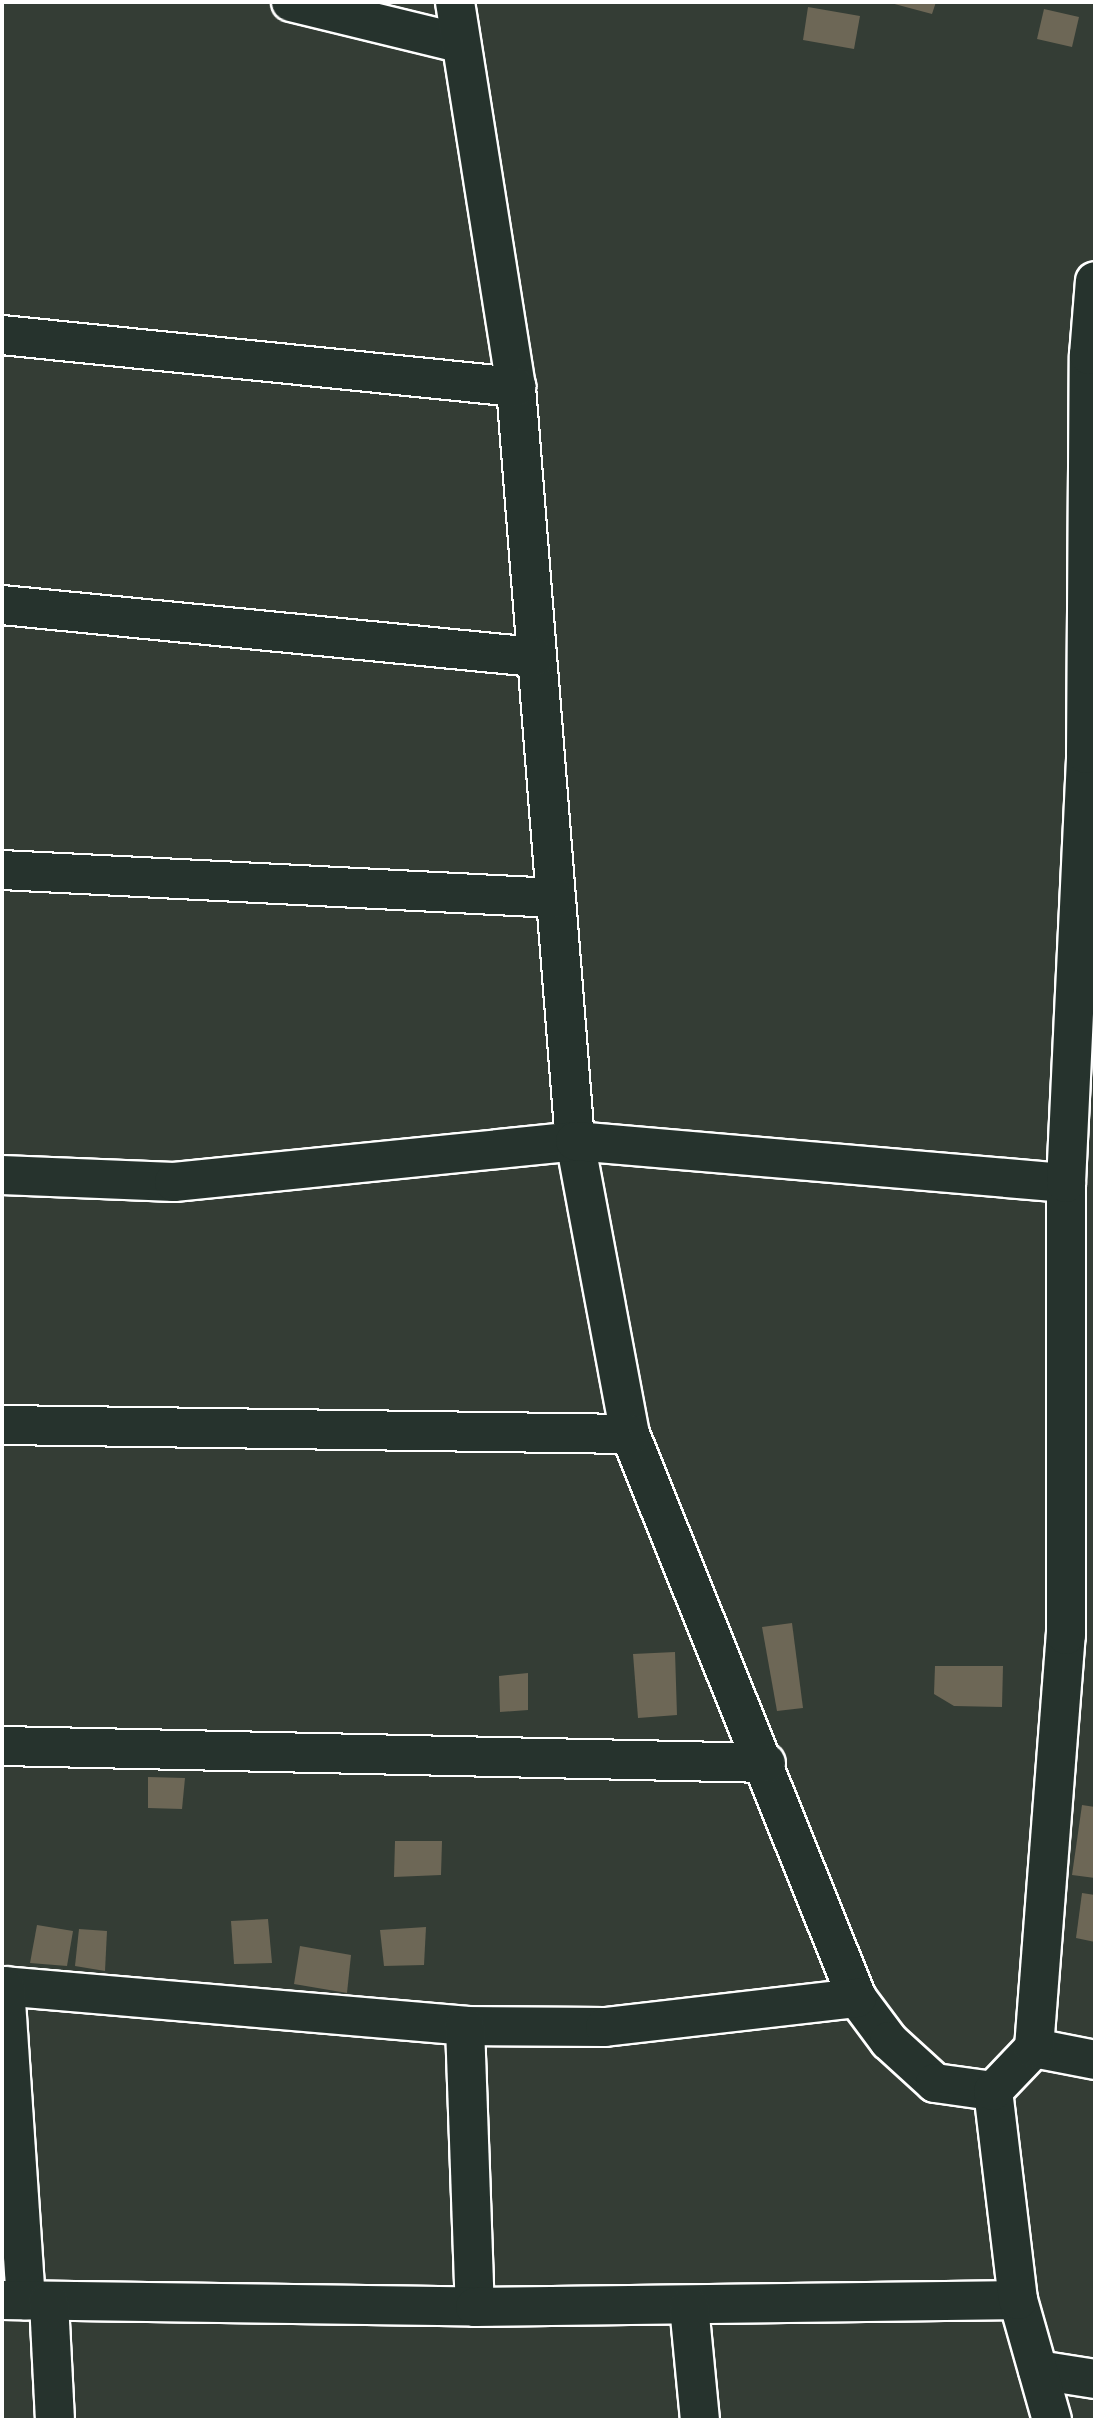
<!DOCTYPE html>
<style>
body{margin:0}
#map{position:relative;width:1097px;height:2422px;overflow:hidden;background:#343d35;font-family:Sriracha,sans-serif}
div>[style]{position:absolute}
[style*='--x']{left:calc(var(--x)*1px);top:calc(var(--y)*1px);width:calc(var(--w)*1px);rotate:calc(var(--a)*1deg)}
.building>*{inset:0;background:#6d6756}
.roads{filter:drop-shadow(2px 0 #fff) drop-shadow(-2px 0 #fff) drop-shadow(0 2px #fff) drop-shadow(0 -2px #fff)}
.minor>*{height:38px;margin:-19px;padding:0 19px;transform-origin:19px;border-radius:19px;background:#26332d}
span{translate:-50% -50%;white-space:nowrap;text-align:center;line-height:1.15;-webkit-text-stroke:7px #26332d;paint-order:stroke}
.frame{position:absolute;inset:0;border:4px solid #fff;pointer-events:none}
</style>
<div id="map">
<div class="building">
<div style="clip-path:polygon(887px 2px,936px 2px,932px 14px)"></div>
<div style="clip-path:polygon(808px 7px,860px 16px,854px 49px,803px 40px)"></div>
<div style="clip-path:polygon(1044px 9px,1079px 17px,1072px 47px,1037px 39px)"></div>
<div style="clip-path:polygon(792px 1623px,803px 1708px,777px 1711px,762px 1627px)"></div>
<div style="clip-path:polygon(675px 1652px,677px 1715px,638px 1718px,633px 1654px)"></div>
<div style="clip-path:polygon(935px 1666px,1003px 1666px,1002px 1707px,954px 1706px,934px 1694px)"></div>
<div style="clip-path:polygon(528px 1673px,528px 1710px,500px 1712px,499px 1676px)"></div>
<div style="clip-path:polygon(148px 1777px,185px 1778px,182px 1809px,148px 1808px)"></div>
<div style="clip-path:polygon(1082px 1805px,1095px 1807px,1095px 1878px,1072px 1875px)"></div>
<div style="clip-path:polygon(395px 1841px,442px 1841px,441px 1875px,394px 1877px)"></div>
<div style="clip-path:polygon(1082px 1893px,1095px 1895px,1095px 1942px,1076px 1938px)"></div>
<div style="clip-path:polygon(268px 1919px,272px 1963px,234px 1964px,231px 1921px)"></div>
<div style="clip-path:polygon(37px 1925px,73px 1931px,67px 1966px,30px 1963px)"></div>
<div style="clip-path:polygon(426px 1927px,424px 1965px,384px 1966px,380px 1930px)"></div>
<div style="clip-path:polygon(79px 1929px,107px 1931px,105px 1971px,75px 1966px)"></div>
<div style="clip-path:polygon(300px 1946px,351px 1955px,347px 1993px,294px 1984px)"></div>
</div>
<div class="roads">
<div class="minor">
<div style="--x:291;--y:2;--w:173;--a:13.7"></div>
<div style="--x:455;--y:2;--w:390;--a:81"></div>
<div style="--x:516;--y:387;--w:756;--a:85.53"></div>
<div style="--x:575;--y:1141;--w:298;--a:79.4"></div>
<div style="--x:630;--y:1434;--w:608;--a:68.08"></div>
<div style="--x:857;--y:1998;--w:54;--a:53.3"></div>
<div style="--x:889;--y:2041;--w:62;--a:42.4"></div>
<div style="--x:935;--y:2083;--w:59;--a:7.9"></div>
<div style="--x:2;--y:335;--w:517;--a:5.78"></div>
<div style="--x:2;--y:605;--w:535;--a:5.58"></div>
<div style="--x:2;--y:870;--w:554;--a:2.9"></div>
<div style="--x:2;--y:1175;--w:172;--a:2.3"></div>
<div style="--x:174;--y:1182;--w:403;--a:-5.8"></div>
<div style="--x:575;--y:1141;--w:493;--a:4.9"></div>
<div style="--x:2;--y:1425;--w:628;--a:0.82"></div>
<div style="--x:2;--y:1746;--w:764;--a:1.27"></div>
<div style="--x:2;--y:1986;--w:465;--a:4.9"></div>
<div style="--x:465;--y:2026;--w:140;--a:0.4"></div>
<div style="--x:605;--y:2027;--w:254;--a:-6.6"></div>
<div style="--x:5;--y:1986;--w:315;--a:86.2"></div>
<div style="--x:465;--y:2026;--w:281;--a:88"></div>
<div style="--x:1034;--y:2048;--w:62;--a:11.1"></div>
<div style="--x:2;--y:2300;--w:473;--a:0.8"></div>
<div style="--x:475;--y:2307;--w:543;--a:-0.74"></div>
<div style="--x:49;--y:2302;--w:118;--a:87.1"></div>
<div style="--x:689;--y:2306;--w:115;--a:84.5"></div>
<div style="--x:1038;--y:2370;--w:58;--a:9"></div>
<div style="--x:1052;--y:2420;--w:125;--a:-105.8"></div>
<div style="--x:1018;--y:2300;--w:210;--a:-96.8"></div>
<div style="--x:993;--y:2091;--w:59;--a:-46.4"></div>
<div style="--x:1034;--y:2048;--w:414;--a:-85.6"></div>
<div style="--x:1066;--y:1635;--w:452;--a:-90"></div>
<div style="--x:1066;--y:1183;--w:429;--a:-87.3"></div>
<div style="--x:1086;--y:754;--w:399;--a:-89.6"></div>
<div style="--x:1089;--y:355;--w:74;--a:-85.4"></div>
</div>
</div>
<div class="frame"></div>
</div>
